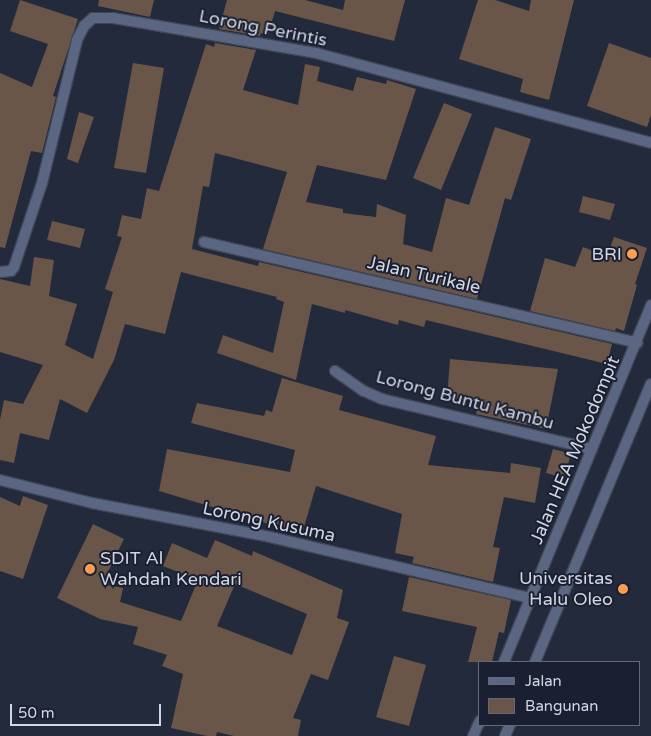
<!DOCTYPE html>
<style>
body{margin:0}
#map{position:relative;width:651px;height:736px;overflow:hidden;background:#232a3c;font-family:"Varela Round",sans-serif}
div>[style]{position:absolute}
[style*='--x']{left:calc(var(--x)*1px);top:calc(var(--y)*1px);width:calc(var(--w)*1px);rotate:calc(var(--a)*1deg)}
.building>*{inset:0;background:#6a5648}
.roads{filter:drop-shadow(1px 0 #3f4657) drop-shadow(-1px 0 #3f4657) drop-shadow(0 1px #3f4657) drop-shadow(0 -1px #3f4657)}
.minor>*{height:10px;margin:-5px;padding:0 5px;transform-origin:5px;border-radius:5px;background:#5b6682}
.tertiary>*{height:10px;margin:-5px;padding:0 5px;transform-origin:5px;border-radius:5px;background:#5b6682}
.dots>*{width:14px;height:14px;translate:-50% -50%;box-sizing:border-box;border:2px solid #1a2032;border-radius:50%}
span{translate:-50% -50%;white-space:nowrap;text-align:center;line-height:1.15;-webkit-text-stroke:4px #1a2032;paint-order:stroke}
.street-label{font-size:18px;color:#d1d6e2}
.poi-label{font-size:18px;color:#d1d6e2}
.right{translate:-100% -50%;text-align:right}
.left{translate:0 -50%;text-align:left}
.legend{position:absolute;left:478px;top:661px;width:162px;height:65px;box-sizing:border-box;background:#1a2032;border:1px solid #636978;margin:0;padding:6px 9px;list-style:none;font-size:15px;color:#d1d6e2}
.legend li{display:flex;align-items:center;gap:10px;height:25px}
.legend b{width:25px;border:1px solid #636978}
.scale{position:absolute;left:10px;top:704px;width:151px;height:22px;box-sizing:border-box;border:2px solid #d1d6e2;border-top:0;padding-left:6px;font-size:15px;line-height:18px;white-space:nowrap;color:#d1d6e2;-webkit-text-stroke:4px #1a2032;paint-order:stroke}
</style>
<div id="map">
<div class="building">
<div style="clip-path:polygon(20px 0,78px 19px,53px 96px,56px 97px,42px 153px,31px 151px,5px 248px,0 247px,0 73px,32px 87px,48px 44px,10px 31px)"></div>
<div style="clip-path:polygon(99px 0,154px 0,150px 17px,98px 6px)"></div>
<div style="clip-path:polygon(227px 0,305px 0,343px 10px,345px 0,405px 0,394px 41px,275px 11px,268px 35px,261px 33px,260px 36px,219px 29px)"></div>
<div style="clip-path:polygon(478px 0,495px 0,529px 11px,531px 0,574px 0,549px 100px,520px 92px,523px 79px,459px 59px)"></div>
<div style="clip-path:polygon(215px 43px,256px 50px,243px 90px,298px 105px,305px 64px,320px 67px,317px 81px,353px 91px,357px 77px,386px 84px,387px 80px,416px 89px,386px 180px,317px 165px,306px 202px,343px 209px,343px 213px,376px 217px,377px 204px,406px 215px,403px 244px,432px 252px,446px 198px,469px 205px,495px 127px,531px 139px,511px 200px,505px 198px,477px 299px,263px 249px,287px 172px,215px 153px,209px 187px,203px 186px,192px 249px,258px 266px,259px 262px,612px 344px,607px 364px,426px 320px,424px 327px,399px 320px,398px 325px,345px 310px,345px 313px,312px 304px,296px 380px,217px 353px,223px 335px,273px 353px,284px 302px,276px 299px,277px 297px,181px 272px,165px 334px,125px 324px,114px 360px,87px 413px,60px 399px,49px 440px,20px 433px,14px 463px,0 460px,0 420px,4px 400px,23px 404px,43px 365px,0 352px,0 279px,30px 286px,34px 257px,54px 260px,49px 296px,77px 304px,65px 345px,93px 359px,113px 292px,105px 289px,122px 237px,117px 236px,122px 215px,141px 219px,147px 188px,159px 191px,206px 44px,214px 47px)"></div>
<div style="clip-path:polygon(609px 43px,651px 58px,651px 115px,647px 127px,587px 106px)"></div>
<div style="clip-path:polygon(133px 63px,164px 68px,146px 173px,114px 168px)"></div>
<div style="clip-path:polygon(444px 103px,472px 114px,441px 190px,413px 178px)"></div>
<div style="clip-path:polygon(79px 112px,94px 117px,78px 163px,67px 159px)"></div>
<div style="clip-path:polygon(583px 196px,615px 204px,610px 220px,579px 212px)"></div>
<div style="clip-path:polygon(52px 221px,85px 229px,80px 248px,47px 240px)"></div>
<div style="clip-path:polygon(614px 237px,647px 248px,635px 284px,637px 285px,624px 331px,616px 328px,615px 331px,530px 311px,545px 258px,575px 267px,583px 247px,607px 256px)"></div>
<div style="clip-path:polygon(450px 359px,558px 369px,546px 429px,476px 414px,479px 400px,447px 398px)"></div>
<div style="clip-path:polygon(282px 378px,343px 396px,339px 410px,436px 436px,428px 465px,510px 473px,511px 463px,541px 468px,535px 503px,504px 497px,493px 547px,500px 548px,493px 582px,412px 563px,414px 557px,395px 553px,402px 514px,316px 486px,302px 534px,159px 491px,167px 449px,290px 472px,295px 450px,191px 423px,197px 403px,264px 416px,266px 410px,272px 412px)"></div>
<div style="clip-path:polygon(553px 449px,571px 454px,564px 478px,546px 473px)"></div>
<div style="clip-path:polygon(23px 496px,48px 505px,23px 579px,0 571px,0 497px,20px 506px)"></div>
<div style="clip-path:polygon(evenodd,93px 524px,124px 539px,102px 584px,123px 588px,120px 602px,181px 621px,198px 580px,163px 566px,172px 543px,207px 558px,215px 540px,252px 556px,253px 551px,343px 590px,337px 618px,349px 622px,328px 680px,311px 674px,293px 718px,301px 720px,298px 736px,234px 736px,217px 732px,216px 736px,207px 736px,171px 728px,183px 674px,162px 666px,167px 655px,133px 644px,138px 627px,100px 619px,57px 598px,93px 524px,235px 584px,307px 614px,292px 655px,217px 626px,235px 584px)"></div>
<div style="clip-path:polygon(409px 577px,511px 600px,504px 633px,499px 632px,492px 662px,468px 662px,477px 627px,402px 611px)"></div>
<div style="clip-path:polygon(394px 656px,426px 665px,409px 726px,376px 717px)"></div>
</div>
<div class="roads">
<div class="minor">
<div style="--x:204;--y:242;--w:445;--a:13.1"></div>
<div style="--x:0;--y:272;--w:11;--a:-5"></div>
<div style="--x:11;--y:271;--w:5;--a:-53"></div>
<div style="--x:14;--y:267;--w:89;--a:-71.6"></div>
<div style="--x:42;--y:183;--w:147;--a:-76.2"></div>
<div style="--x:77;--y:40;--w:16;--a:-63"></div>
<div style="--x:84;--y:26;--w:12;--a:-42"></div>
<div style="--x:93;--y:18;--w:20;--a:0"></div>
<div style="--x:113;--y:18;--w:206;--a:9.8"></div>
<div style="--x:316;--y:53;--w:347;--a:15"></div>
<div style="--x:335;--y:371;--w:35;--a:35"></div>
<div style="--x:364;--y:391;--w:20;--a:24"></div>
<div style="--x:382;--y:399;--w:216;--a:13.4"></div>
<div style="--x:0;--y:480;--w:95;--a:14"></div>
<div style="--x:92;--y:503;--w:181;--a:10.8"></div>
<div style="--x:270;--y:537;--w:268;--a:13.2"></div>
</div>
<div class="tertiary">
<div style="--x:504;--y:662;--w:386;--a:-67.6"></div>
<div style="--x:535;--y:662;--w:301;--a:-67.4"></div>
<div style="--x:473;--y:736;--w:17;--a:-65"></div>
<div style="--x:505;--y:736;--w:12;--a:-66"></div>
</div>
</div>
<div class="dots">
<div style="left:632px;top:254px;background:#fb9e51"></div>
<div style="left:90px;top:569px;background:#fb9e51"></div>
<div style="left:623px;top:589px;background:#fb9e51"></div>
</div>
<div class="street-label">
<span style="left:263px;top:28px;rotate:11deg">Lorong Perintis</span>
<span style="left:424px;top:275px;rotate:13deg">Jalan Turikale</span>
<span style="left:465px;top:400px;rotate:15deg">Lorong Buntu Kambu</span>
<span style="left:575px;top:450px;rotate:-67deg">Jalan HEA Mokodompit</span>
<span style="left:269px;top:522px;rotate:12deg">Lorong Kusuma</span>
</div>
<div class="poi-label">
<span class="right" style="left:622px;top:254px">BRI</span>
<span class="left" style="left:100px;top:569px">SDIT Al<br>Wahdah Kendari</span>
<span class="right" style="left:613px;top:589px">Universitas<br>Halu Oleo</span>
</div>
<ul class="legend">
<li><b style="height:6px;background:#5b6682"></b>Jalan</li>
<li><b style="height:14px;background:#6a5648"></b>Bangunan</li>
</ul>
<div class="scale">50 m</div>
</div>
